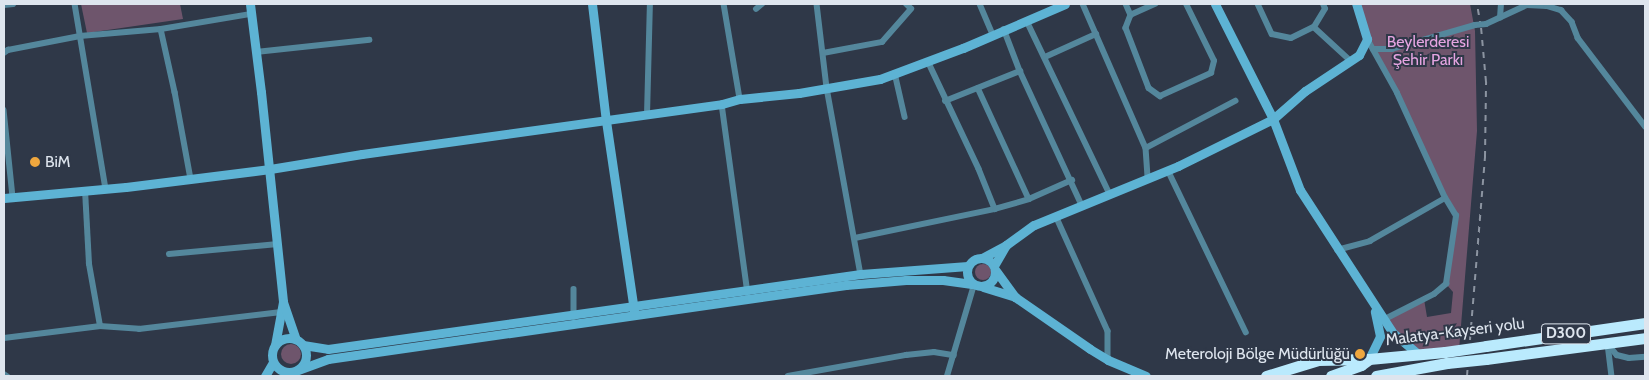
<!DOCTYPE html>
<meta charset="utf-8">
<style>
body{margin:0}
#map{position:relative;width:1649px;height:380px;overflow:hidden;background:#2f3848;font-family:Cabin,sans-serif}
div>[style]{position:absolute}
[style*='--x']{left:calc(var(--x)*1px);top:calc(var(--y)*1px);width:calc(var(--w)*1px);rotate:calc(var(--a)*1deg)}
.green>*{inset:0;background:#6e556c}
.round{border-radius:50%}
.street>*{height:5.5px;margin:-2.75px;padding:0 2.75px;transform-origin:2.75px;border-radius:2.75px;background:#54879c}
.secondary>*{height:9px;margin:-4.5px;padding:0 4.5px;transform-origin:4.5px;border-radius:4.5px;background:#5db3d4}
.secondary>.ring{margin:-4.5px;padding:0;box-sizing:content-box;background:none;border:9px solid #5db3d4;border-radius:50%}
.highway>*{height:11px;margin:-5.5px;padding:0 5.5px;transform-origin:5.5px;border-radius:5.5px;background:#baeafd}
.rail>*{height:2px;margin-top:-1px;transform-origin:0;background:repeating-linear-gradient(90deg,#8c94a1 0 6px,transparent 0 12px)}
.street-bridge>*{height:5.5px;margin:-2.75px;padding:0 2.75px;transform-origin:2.75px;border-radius:2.75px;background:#54879c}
.highway-bridge>*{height:11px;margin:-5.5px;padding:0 5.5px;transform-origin:5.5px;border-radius:5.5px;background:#baeafd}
.dots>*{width:14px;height:14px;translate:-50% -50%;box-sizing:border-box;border:2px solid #2f3848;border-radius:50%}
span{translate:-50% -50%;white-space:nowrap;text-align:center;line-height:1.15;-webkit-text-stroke:4px #2f3848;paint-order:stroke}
.shield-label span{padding:1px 4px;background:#2f3848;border:1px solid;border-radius:4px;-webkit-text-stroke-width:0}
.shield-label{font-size:15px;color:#dee5ee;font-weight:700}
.park-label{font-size:16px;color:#e5a4e1}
.poi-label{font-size:16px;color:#dee5ee}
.left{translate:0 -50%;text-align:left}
.right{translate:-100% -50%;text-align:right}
.street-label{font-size:16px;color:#dee5ee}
.frame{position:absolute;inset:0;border:5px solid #dee5ee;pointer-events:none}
</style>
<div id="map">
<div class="green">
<div style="clip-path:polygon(81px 4px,180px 4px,183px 19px,87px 33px)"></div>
<div style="clip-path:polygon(1356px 4px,1470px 4px,1475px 31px,1477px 131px,1459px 350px,1418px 354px,1384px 320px,1424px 299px,1427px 317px,1451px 313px,1453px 292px,1446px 284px,1456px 216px,1397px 94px,1367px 39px)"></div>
<div class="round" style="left:975px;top:264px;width:16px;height:16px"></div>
<div class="round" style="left:281px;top:344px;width:20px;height:20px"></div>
</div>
<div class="street">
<div style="--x:75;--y:4;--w:188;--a:80.5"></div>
<div style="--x:724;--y:4;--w:96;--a:80.4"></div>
<div style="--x:817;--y:4;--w:85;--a:83.2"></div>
<div style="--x:827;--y:88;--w:190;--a:79.7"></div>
<div style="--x:980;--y:4;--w:33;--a:67"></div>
<div style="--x:1083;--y:4;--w:157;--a:66.4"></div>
<div style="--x:1146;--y:148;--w:30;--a:86"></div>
<div style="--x:1126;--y:4;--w:12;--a:66"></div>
<div style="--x:1156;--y:4;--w:27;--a:156"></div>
<div style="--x:1131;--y:15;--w:14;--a:111"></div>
<div style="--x:1126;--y:28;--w:64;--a:69"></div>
<div style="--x:1149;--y:88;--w:14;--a:36"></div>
<div style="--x:1160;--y:96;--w:56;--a:-24.3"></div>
<div style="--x:1211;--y:73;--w:12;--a:-76"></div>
<div style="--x:1214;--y:61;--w:64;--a:-116.2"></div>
<div style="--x:1258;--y:4;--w:33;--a:65"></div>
<div style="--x:1272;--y:34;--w:19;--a:12"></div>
<div style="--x:1291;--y:38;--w:25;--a:-26"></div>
<div style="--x:1314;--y:27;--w:50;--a:42.6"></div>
<div style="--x:4;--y:5;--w:9;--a:-6"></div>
<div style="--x:756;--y:9;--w:8;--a:-40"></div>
<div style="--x:1500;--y:18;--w:14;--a:-86"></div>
<div style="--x:1027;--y:21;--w:192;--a:64.4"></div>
<div style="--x:1486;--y:24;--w:45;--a:-24.9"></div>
<div style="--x:1527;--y:5;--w:20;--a:3"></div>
<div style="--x:1547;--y:6;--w:15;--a:16"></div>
<div style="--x:1561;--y:10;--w:16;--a:47"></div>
<div style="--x:1572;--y:22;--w:17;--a:69"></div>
<div style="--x:1578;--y:38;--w:111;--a:52.7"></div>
<div style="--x:1314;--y:27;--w:21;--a:-59"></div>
<div style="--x:1325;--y:9;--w:5;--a:-112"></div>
<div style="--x:161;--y:29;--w:65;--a:77.5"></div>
<div style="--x:175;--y:92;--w:88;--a:79.6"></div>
<div style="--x:1004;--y:29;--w:45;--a:69.1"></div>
<div style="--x:1020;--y:71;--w:148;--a:65.2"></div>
<div style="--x:1373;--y:49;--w:19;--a:0"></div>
<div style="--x:1392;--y:49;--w:86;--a:-16.1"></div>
<div style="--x:256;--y:52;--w:114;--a:-6.1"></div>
<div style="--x:4;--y:53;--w:5;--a:-37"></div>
<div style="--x:8;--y:50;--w:73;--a:-11"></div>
<div style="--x:80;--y:36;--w:81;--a:-4.9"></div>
<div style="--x:161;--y:29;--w:91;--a:-9.5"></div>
<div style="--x:823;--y:53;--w:60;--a:-10.6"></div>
<div style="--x:882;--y:42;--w:44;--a:-48.7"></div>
<div style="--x:911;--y:9;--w:7;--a:-135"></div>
<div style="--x:1045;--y:57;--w:56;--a:-24.3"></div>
<div style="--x:928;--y:61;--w:119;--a:64.7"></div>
<div style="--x:979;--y:169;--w:43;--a:68.2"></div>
<div style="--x:895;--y:73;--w:45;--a:77.2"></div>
<div style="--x:978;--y:88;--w:122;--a:65.3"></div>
<div style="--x:945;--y:101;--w:81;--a:-21.8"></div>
<div style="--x:722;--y:104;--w:191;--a:82.2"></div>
<div style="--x:4;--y:110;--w:87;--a:84.1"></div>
<div style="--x:647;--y:115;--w:111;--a:-88.5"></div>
<div style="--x:1146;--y:148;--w:101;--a:-27.8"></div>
<div style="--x:1168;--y:170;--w:180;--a:64.3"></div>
<div style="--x:1056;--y:216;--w:126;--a:65.7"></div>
<div style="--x:1108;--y:331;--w:29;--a:90"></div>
<div style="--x:855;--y:238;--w:143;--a:-11.7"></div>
<div style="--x:995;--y:209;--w:35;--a:-16"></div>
<div style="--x:1029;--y:199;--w:47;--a:-23.8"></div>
<div style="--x:1337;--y:250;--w:34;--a:-15"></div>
<div style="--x:1370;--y:241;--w:86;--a:-29.8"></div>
<div style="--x:1445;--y:198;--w:115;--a:-114.6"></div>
<div style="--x:1397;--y:93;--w:62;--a:-119.1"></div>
<div style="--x:169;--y:254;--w:109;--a:-5.2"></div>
<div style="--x:574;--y:289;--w:28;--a:90"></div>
<div style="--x:1383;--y:320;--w:57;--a:-27"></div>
<div style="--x:1434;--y:294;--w:16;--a:-40"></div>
<div style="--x:1446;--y:284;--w:69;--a:-81.6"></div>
<div style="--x:1456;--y:216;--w:21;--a:-121"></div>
<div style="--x:100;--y:326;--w:39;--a:4"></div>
<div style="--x:139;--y:329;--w:143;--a:-6.8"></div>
<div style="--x:4;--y:338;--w:97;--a:-7.1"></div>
<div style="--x:100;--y:326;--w:63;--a:-100.1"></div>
<div style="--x:89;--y:264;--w:73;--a:-93.1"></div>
<div style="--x:1608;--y:344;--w:14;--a:51"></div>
<div style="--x:1617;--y:355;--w:12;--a:14"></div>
<div style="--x:1629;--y:358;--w:16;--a:-4"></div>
<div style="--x:1608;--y:344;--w:32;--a:83"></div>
<div style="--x:4;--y:374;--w:4;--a:34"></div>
<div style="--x:788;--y:376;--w:120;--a:-10.1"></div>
<div style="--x:906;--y:355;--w:28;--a:-6"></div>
<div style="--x:934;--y:352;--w:20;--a:9"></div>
<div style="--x:947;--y:376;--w:95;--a:-73.5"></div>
</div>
<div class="secondary">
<div style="--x:250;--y:4;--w:89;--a:82.9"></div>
<div style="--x:261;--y:92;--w:211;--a:84"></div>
<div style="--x:592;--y:4;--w:118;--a:83.2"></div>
<div style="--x:606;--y:121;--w:192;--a:81.6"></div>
<div style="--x:1215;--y:4;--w:129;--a:63.2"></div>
<div style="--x:1273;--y:119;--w:76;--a:69.2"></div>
<div style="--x:1300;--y:190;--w:171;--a:57"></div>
<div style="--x:1393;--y:333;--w:33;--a:40"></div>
<div style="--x:4;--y:198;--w:122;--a:-5.2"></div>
<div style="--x:126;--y:187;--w:145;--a:-7.1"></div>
<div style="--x:270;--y:169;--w:93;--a:-9.3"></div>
<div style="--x:362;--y:154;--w:363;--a:-7.9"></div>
<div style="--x:722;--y:104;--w:19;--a:-16"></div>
<div style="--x:740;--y:99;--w:59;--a:-5.8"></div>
<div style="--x:799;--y:93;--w:82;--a:-9.8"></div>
<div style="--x:880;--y:79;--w:89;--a:-20.5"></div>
<div style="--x:963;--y:48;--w:111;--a:-23.3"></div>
<div style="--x:1006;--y:245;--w:34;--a:-36"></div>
<div style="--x:1034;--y:225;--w:156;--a:-22.3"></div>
<div style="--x:1178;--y:166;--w:106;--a:-26.3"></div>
<div style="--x:1273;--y:119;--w:43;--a:-41.2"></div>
<div style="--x:1305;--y:91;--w:65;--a:-33.7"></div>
<div style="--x:1359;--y:55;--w:18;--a:-63"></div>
<div style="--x:1367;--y:39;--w:37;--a:-107"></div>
<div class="ring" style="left:967px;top:258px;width:19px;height:19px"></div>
<div style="--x:982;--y:258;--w:27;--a:-28"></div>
<div style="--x:1006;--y:245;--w:24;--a:120"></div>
<div style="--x:983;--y:287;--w:34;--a:17"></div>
<div style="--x:1015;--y:297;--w:32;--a:-126"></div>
<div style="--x:1015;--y:297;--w:91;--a:34.7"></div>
<div style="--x:1090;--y:349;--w:21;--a:31"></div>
<div style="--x:1108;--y:360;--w:41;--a:22.8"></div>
<div class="ring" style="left:272px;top:338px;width:25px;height:25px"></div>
<div style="--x:275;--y:345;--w:44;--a:-79.5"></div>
<div style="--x:283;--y:302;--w:39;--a:71"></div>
<div style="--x:303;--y:345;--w:25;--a:9"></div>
<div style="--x:328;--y:349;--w:538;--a:-8.01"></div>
<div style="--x:861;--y:274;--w:107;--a:-4.3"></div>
<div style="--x:1369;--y:359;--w:25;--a:-64"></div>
<div style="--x:1380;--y:336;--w:25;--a:-102"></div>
<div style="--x:298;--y:370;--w:32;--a:-20"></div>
<div style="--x:328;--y:359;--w:523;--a:-8.13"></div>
<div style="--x:846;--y:285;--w:60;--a:-4.8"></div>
<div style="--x:906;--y:280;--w:37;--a:0"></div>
<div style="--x:943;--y:280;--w:29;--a:8"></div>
<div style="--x:265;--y:376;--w:16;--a:-60"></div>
</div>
<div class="highway">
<div style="--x:1486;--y:346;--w:161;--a:-8.2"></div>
<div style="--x:1486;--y:359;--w:160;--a:-7.5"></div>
<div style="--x:1266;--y:376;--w:54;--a:-17.1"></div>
<div style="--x:1318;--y:360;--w:51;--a:-1.1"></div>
<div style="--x:1369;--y:359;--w:76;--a:-5.3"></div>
<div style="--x:1331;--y:376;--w:32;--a:-20"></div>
<div style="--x:1361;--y:365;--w:9;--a:-36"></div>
<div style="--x:1376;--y:376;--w:72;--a:-10.4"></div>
</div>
<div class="rail">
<div style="--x:1467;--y:376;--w:220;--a:-85.3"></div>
<div style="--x:1485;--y:157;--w:75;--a:-89.2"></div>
<div style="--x:1486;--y:82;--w:55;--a:-95.2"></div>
<div style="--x:1481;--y:27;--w:23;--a:-100"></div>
</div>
<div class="street-bridge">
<div style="--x:1475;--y:25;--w:11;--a:-5"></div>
</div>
<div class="highway-bridge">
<div style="--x:1445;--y:352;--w:41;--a:-8.3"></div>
<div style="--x:1447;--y:363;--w:39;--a:-6"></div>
</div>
<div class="dots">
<div style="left:35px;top:162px;background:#efa73e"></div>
<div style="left:1360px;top:354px;background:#efa73e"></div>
</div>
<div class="shield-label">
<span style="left:1566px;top:334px">D300</span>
</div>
<div class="park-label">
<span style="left:1428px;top:51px">Beylerderesi<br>Şehir Parkı</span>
</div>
<div class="poi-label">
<span class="left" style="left:45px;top:162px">BiM</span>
<span class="right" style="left:1350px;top:354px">Meteroloji Bölge Müdürlüğü</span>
</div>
<div class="street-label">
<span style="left:1455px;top:332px;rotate:-7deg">Malatya-Kayseri yolu</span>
</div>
<div class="frame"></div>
</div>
